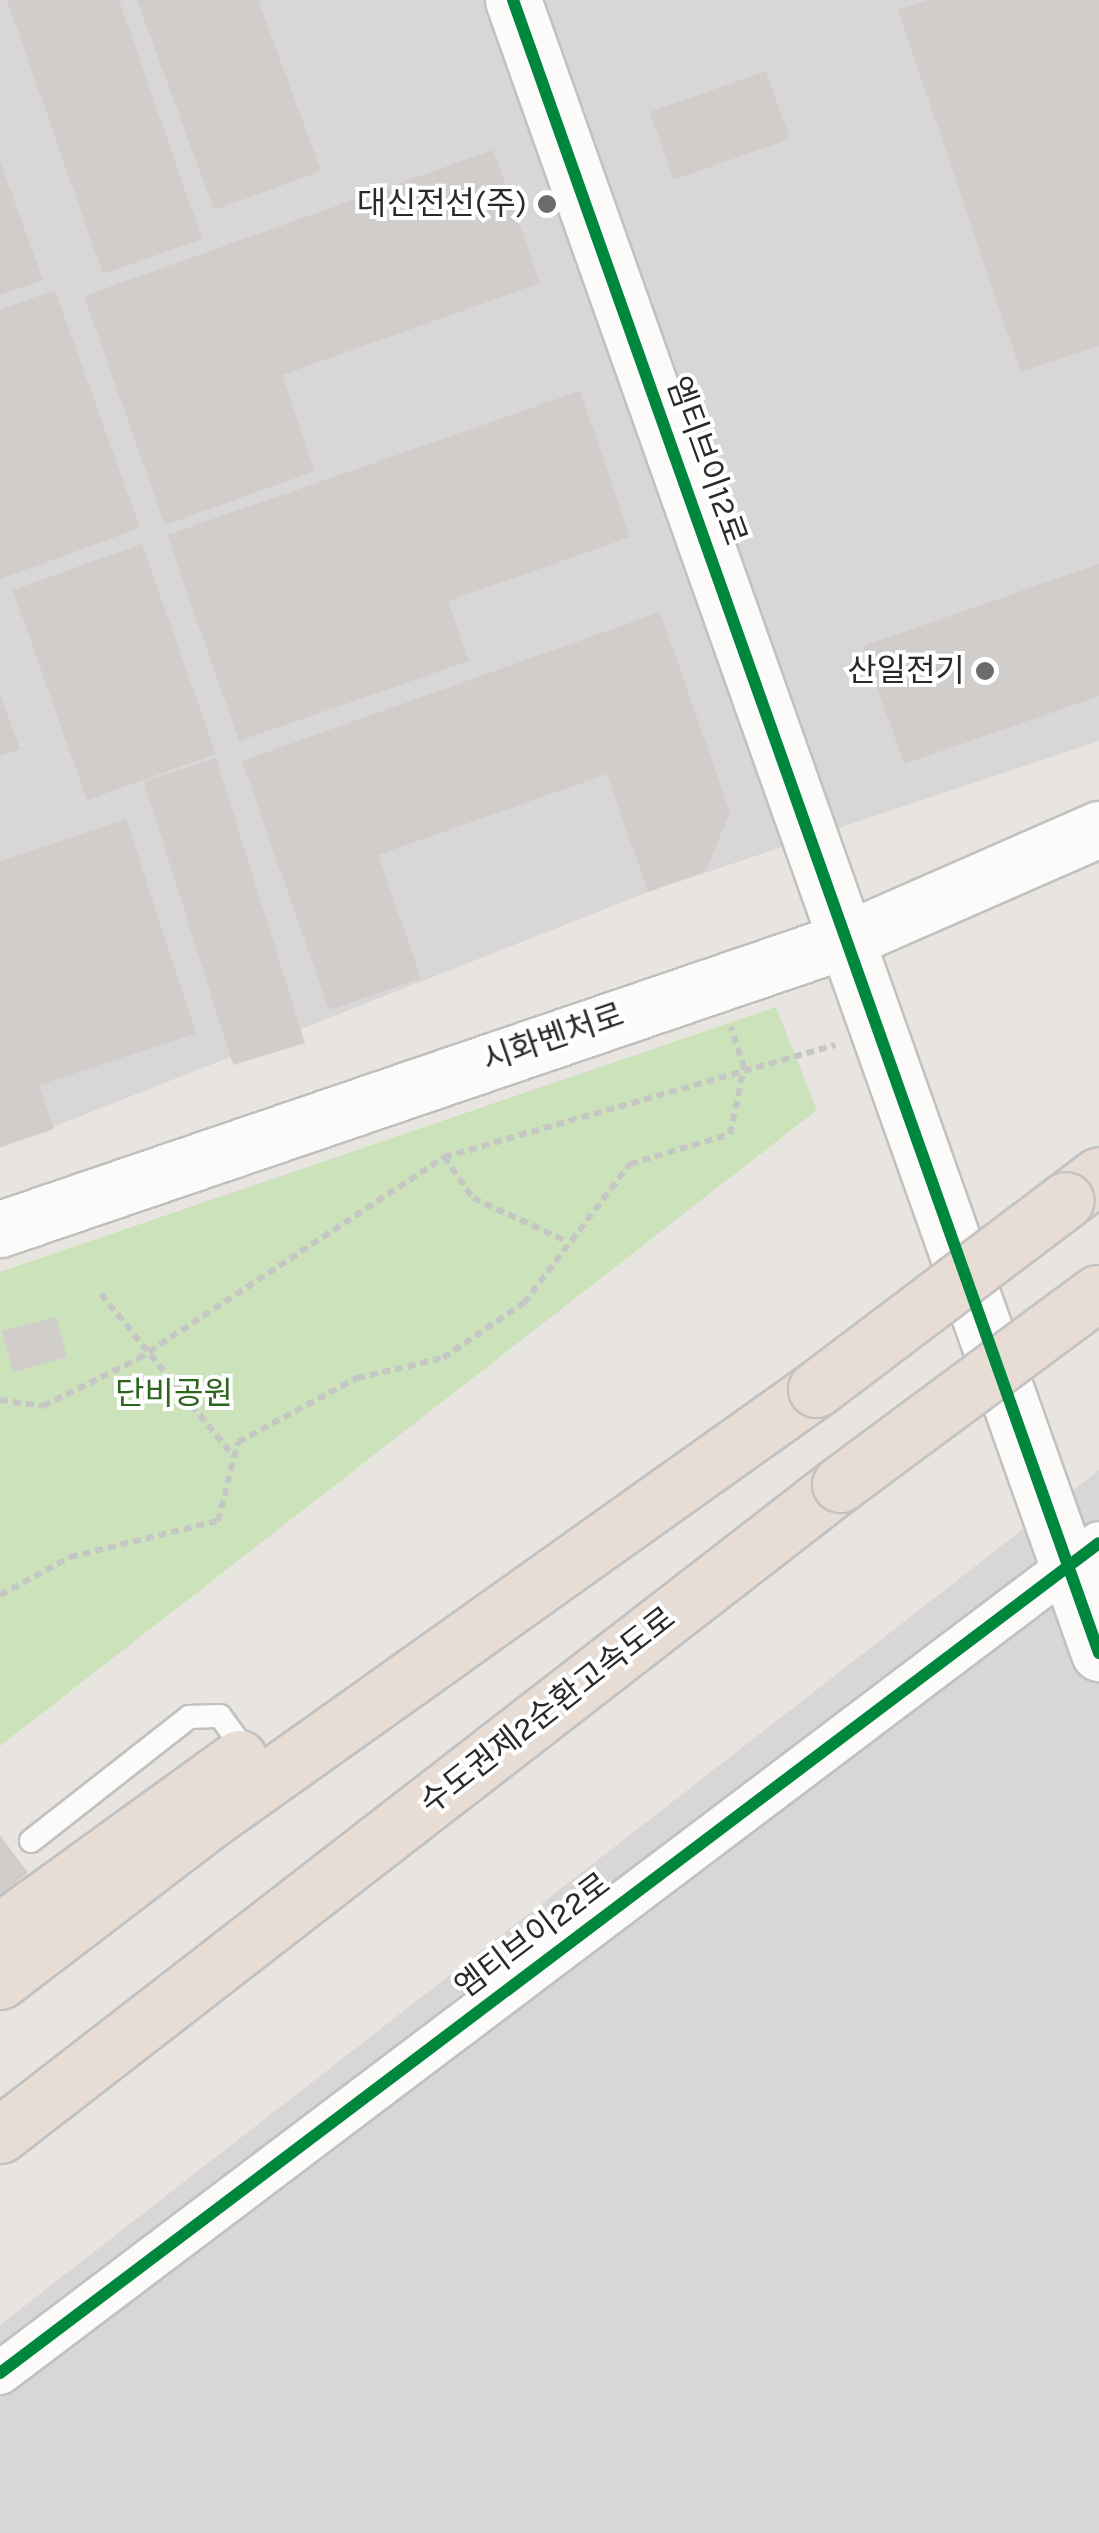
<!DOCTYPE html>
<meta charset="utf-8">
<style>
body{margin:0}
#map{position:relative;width:1099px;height:2533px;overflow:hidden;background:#e8e5e0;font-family:Karla,"Noto Sans KR",sans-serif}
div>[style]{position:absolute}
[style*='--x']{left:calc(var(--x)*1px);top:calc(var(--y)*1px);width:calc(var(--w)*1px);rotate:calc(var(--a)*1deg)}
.industrial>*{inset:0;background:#d8d6d7}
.green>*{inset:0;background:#cbe2bb}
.building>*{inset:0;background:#d0cdca}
.path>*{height:6px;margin-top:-3px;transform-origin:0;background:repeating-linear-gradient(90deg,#c6c6c5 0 8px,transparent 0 13px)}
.roads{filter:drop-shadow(2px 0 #c2c1c1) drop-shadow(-2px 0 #c2c1c1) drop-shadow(0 2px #c2c1c1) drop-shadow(0 -2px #c2c1c1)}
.service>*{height:22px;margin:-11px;padding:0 11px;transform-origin:11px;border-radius:11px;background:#fcfbfa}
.minor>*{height:42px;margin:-21px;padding:0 21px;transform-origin:21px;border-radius:21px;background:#fcfbfa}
.tertiary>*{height:55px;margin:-27.5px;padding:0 27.5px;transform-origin:27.5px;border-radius:27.5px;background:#fcfbfa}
.motorway>*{height:55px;margin:-27.5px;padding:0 27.5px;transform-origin:27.5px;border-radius:27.5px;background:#e8ddd4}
.bridges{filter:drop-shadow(2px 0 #c4c3c1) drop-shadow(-2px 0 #c4c3c1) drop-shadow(0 2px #c4c3c1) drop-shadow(0 -2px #c4c3c1)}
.motorway-bridge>*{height:55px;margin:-27.5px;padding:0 27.5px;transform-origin:27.5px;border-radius:27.5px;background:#e8ddd4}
.cycleway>*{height:12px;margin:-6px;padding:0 6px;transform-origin:6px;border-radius:6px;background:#00873e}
.dots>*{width:28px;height:28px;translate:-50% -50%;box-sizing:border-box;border:5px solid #fff;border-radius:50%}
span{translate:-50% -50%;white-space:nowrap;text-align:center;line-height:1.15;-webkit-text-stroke:8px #fff;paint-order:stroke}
.poi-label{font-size:32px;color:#2a2a2a}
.right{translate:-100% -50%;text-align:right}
.street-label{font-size:32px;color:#2a2a2a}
.park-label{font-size:32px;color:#2d641e}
</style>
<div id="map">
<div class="industrial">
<div style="clip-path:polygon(0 0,1099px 0,1099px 741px,648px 892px,0 1148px)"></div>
<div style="clip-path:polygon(1099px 1470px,1099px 2533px,0 2533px,0 2325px)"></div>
</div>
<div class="green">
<div style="clip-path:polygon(776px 1007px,817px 1110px,0 1746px,0 1272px)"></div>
</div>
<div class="building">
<div style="clip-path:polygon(7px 0,119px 0,202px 239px,103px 274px)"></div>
<div style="clip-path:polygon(137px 0,258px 0,321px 171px,214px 210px)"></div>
<div style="clip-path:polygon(928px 0,1099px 0,1099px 346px,1021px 372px,898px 10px)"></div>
<div style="clip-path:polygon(766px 71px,790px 139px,673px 180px,650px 112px)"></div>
<div style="clip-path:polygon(493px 150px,540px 283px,282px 375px,315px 471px,165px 525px,84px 296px)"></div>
<div style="clip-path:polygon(0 161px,43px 280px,0 295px)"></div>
<div style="clip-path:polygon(55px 290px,140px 528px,0 579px,0 310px)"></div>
<div style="clip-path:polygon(580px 391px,630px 537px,448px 601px,469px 661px,239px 741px,167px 535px)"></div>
<div style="clip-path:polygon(142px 544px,216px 754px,87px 800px,13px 590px)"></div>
<div style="clip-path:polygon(1099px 564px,1099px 696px,904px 764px,863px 646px)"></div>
<div style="clip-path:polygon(660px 612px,730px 812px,706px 871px,648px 892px,607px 774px,378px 855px,421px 978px,329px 1010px,242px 761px)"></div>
<div style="clip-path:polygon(0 694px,20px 749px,0 756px)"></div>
<div style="clip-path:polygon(216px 758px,305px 1043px,233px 1065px,144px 782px)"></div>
<div style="clip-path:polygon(126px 819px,196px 1033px,39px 1085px,54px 1129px,0 1147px,0 861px)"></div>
<div style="clip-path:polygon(56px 1317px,67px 1357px,13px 1372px,2px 1331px)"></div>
<div style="clip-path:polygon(0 1835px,28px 1873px,0 1895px)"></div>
</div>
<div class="path">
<div style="--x:444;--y:1157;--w:50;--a:54.7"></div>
<div style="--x:473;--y:1198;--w:102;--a:24.8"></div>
<div style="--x:101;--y:1294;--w:209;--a:50.8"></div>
<div style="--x:0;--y:1400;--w:43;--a:7.9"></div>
<div style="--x:43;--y:1406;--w:106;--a:-26.3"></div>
<div style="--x:138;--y:1359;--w:367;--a:-33.4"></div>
<div style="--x:444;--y:1157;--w:407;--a:-16"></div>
<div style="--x:0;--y:1595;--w:80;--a:-28.5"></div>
<div style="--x:70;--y:1557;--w:152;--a:-13.7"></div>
<div style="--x:218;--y:1521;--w:81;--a:-75.8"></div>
<div style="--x:238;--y:1442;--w:135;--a:-28.3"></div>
<div style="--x:357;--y:1378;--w:88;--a:-13.1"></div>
<div style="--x:443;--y:1358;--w:98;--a:-34.2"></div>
<div style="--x:524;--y:1303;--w:175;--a:-52.7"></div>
<div style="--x:630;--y:1164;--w:104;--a:-16.7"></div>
<div style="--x:730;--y:1134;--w:67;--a:-78"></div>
<div style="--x:744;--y:1068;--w:43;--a:-107.6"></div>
</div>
<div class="roads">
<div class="service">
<div style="--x:31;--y:1841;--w:201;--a:-38.1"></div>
<div style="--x:189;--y:1717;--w:31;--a:-2"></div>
<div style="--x:220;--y:1716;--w:46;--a:53.9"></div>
</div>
<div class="minor">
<div style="--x:0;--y:2373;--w:1377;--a:-37.06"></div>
</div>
<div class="tertiary">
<div style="--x:513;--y:0;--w:1754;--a:70.48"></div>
<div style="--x:0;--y:1229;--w:894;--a:-18.86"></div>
<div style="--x:846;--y:940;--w:276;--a:-23.7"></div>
</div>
<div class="motorway">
<div style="--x:1066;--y:1200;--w:41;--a:-37.1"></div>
<div style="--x:0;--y:1931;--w:295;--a:-35.9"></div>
<div style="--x:0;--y:1981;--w:263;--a:-37.4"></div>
<div style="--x:209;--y:1821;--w:745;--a:-35.44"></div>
<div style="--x:0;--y:2135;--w:1063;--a:-37.78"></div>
</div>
</div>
<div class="bridges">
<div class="motorway-bridge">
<div style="--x:816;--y:1389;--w:313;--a:-37.1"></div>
<div style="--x:840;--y:1484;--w:320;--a:-36.6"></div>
</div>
</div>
<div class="cycleway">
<div style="--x:513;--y:0;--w:1754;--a:70.48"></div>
<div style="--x:0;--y:2373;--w:1377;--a:-37.06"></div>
</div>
<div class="dots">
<div style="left:547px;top:204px;background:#6c6b6a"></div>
<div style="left:985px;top:671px;background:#6c6b6a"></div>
</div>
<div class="poi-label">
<span class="right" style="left:527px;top:204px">대신전선(주)</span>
<span class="right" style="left:965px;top:671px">산일전기</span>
</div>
<div class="street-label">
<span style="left:706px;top:461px;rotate:70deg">엠티브이12로</span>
<span style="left:553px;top:1038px;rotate:-19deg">시화벤처로</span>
<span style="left:548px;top:1711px;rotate:-38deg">수도권제2순환고속도로</span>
<span style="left:533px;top:1936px;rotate:-37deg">엠티브이22로</span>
</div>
<div class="park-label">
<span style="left:174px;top:1394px">단비공원</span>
</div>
</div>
